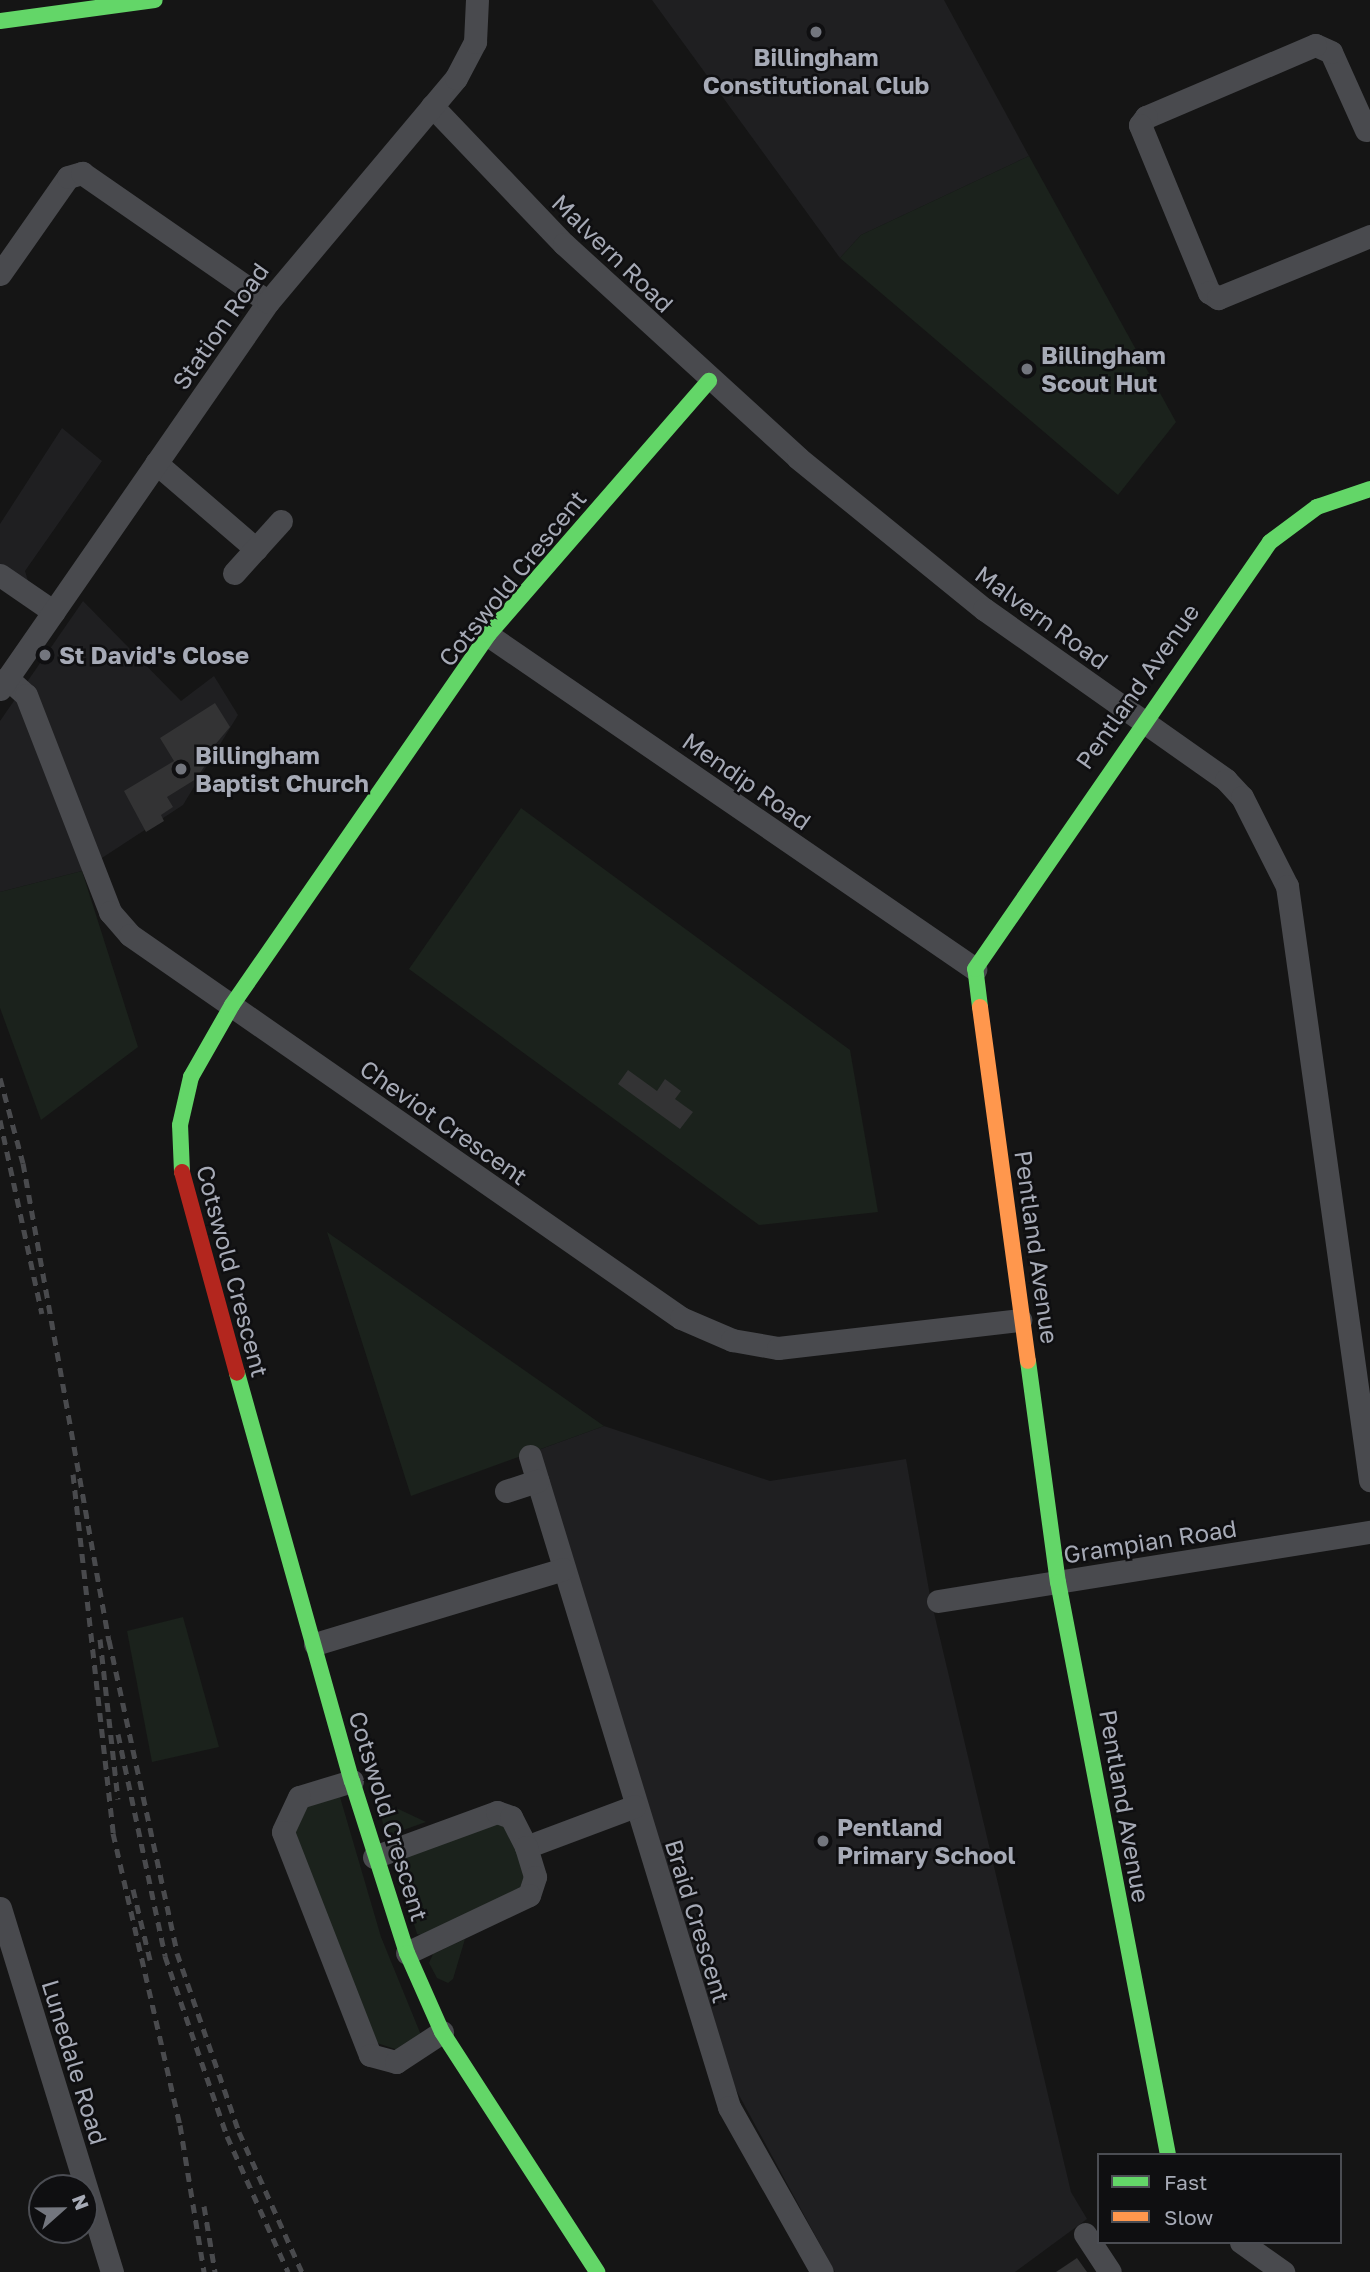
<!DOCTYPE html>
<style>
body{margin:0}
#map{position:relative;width:1370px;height:2272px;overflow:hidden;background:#151515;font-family:"Golos Text",sans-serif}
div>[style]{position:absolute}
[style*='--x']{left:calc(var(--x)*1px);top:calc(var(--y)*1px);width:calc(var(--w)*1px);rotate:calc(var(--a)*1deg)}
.built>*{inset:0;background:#1f1f21}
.green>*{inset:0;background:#1b221c}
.building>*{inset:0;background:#333334}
.street>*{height:23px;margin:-11.5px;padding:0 11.5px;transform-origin:11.5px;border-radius:11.5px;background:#494a4e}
.fast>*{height:16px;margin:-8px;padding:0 8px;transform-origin:8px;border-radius:8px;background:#63d668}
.slow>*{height:16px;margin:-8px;padding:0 8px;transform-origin:8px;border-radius:8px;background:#ff974d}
.jam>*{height:16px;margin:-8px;padding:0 8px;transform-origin:8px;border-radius:8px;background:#b3261e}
.rail>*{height:5px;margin-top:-2.5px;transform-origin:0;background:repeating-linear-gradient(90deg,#494a4d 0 9px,transparent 0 16px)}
.dots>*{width:19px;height:19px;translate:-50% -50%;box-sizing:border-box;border:4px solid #0f0f11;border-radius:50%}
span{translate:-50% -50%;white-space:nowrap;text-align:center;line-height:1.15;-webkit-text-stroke:5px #0f0f11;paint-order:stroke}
.poi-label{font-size:24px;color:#a6aab6;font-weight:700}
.left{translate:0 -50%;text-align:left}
.street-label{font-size:24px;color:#a6aab6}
.legend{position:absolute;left:1097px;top:2153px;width:245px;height:91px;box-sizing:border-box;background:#0f0f11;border:2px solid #4b4d53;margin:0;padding:9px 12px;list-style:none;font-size:21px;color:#a6aab6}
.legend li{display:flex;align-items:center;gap:14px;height:35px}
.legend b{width:35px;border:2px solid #4b4d53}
.north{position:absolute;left:28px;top:2174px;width:70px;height:70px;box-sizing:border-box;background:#0f0f11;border:2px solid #4b4d53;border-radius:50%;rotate:69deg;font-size:19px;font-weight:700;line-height:28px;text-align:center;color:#a6aab6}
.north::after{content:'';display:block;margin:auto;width:24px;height:32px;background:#73767e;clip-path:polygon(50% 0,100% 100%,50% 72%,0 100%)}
</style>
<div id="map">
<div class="built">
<div style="clip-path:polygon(652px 0,944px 0,1029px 156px,861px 235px,840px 258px)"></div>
<div style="clip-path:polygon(62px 428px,102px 461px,25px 571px,32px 594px,0 566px,0 524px)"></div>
<div style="clip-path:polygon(83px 601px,181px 701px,214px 676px,238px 715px,183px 805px,82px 871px,0 892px,0 721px)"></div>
<div style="clip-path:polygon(604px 1426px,770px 1481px,906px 1459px,930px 1596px,1071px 2192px,1087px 2219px,1015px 2272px,835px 2272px,734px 2086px,538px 1450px)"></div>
</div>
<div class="green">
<div style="clip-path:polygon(1029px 156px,1176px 422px,1118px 495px,840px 258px,861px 235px)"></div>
<div style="clip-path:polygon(521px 808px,850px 1050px,878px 1212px,759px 1225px,409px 969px)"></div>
<div style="clip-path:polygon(82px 871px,138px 1047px,41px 1120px,0 1008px,0 892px)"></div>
<div style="clip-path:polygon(327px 1232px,604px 1426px,411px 1496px)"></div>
<div style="clip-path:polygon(183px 1617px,219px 1747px,152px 1762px,127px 1631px)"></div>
<div style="clip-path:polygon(333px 1794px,340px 1797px,381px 1937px,421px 2035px,398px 2050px,374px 2042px,288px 1827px,307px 1801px)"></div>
<div style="clip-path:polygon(377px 1799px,426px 1822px,392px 1834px,384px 1828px)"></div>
<div style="clip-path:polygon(491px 1820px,509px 1829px,526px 1878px,521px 1890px,425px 1936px,417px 1934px,395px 1859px)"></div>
<div style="clip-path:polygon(465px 1939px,453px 1979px,448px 1983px,437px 1978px,429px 1963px,433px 1954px)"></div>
</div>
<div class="building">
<div style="clip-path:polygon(215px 703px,230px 727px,203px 759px,206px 764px,196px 779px,167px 797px,173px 807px,161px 815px,164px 821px,146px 832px,124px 791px,174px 761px,160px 738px)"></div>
<div style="clip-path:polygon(628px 1070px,657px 1091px,665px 1079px,681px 1091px,675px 1099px,693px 1112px,680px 1129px,618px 1084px)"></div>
<div style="clip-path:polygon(1077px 2258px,1087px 2272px,1056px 2272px)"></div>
</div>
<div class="street">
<div style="--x:432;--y:106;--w:191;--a:46.3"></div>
<div style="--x:564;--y:244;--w:317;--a:42.4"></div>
<div style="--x:798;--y:458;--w:240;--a:39.1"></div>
<div style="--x:984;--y:609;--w:296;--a:35.2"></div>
<div style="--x:1226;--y:780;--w:23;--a:47"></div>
<div style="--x:1242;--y:797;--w:100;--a:63.2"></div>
<div style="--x:1287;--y:886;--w:600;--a:82.05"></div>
<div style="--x:1366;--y:130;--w:85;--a:-114.2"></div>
<div style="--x:1331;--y:52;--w:17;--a:-156"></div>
<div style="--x:1315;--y:45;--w:184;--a:156.9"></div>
<div style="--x:1146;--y:117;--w:10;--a:127"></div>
<div style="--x:1140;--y:125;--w:181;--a:67.6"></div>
<div style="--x:1209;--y:292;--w:11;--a:34"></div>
<div style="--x:1218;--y:298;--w:164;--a:-22.2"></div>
<div style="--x:0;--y:274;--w:118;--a:-55"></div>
<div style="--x:68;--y:177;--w:15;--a:-16"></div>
<div style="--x:82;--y:173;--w:226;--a:34.7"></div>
<div style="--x:156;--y:463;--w:132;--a:40.7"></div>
<div style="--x:234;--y:573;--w:70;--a:-47.9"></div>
<div style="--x:0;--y:575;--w:65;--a:34.4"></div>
<div style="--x:488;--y:635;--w:591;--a:34.44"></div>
<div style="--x:7;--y:678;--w:25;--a:42"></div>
<div style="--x:26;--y:695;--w:233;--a:68.8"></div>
<div style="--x:110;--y:912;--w:30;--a:49"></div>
<div style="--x:130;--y:935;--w:671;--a:34.8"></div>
<div style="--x:681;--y:1318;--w:56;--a:23.3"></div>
<div style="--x:732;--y:1340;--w:47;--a:9.9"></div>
<div style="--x:778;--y:1348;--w:244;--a:-6.6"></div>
<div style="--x:0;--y:689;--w:471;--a:-55.3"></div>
<div style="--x:268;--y:302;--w:292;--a:-50"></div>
<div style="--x:456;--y:78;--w:41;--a:-62.2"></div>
<div style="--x:475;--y:42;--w:42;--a:-87.3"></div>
<div style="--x:530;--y:1456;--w:681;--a:73"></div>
<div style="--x:729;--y:2107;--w:189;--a:60.6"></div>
<div style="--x:506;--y:1491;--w:33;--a:-18"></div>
<div style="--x:938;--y:1601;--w:437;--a:-9.1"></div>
<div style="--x:315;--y:1644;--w:259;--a:-16.8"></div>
<div style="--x:352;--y:1781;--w:55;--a:163.2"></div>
<div style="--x:299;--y:1797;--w:38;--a:115"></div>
<div style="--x:283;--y:1832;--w:239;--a:68.7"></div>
<div style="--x:370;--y:2055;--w:27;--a:15"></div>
<div style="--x:396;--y:2062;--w:55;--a:-33.1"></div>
<div style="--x:526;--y:1847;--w:116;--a:-20.6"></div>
<div style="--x:374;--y:1857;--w:131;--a:-20.1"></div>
<div style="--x:497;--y:1812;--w:15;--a:20"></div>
<div style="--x:511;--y:1817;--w:34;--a:63"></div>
<div style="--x:526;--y:1847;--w:31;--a:73"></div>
<div style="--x:535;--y:1877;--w:19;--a:108"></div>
<div style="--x:529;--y:1895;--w:135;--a:154.6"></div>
<div style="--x:0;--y:1908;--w:381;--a:72.9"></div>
<div style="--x:1085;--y:2234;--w:45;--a:56.7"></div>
<div style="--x:1241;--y:2242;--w:52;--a:35.5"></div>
</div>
<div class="fast">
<div style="--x:0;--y:21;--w:156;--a:-7.7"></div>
<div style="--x:980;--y:1007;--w:38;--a:-97"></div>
<div style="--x:975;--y:969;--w:519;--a:-55.36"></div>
<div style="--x:1270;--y:542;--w:59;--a:-36.7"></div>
<div style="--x:1317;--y:507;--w:56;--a:-18.8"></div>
<div style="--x:182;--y:1172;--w:47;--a:-92.4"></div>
<div style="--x:180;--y:1125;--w:49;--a:-77.1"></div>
<div style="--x:191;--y:1077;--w:83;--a:-60.3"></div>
<div style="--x:232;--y:1005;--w:450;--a:-55.3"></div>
<div style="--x:488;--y:635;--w:337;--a:-49"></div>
<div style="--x:1028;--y:1361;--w:223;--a:82.3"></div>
<div style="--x:1058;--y:1582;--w:583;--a:79.13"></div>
<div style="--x:237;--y:1373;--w:424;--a:74.3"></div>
<div style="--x:352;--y:1781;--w:181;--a:72.3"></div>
<div style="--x:407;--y:1953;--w:86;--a:66.1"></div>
<div style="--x:442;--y:2032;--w:286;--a:57.1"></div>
</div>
<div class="slow">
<div style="--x:980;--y:1007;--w:357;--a:82.3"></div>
</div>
<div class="jam">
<div style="--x:182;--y:1172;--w:208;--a:74.7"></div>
</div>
<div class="rail">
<div style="--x:0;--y:1078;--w:88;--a:74.9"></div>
<div style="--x:23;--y:1163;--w:485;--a:79.8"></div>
<div style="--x:109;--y:1640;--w:320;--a:77.7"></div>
<div style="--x:177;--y:1953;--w:189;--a:70.9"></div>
<div style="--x:239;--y:2132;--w:154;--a:65.8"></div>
<div style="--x:0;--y:1120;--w:198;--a:77.8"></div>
<div style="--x:73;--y:1474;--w:361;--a:83.6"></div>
<div style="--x:113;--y:1833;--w:300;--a:77.1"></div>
<div style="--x:180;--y:2125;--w:149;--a:80.7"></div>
<div style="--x:100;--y:1639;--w:161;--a:83.6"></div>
<div style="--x:118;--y:1734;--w:227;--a:78"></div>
<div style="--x:165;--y:1956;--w:190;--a:71"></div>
<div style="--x:227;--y:2136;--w:149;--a:65.8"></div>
<div style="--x:133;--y:1889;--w:73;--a:76.5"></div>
<div style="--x:204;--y:2206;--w:67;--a:80.5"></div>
</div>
<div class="dots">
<div style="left:816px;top:32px;background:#73767e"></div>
<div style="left:1027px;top:369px;background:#73767e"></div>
<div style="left:45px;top:655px;background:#73767e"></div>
<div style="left:181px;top:769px;background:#73767e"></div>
<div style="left:823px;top:1841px;background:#73767e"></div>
</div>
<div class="poi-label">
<span style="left:816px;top:71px">Billingham<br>Constitutional Club</span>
<span class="left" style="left:1041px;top:369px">Billingham<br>Scout Hut</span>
<span class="left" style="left:59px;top:655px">St David's Close</span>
<span class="left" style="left:195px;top:769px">Billingham<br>Baptist Church</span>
<span class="left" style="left:837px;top:1841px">Pentland<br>Primary School</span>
</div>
<div class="street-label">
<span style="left:613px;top:253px;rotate:44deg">Malvern Road</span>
<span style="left:220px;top:326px;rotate:-55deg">Station Road</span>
<span style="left:512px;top:578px;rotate:-51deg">Cotswold Crescent</span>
<span style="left:1042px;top:617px;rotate:36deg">Malvern Road</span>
<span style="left:1137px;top:686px;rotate:-55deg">Pentland Avenue</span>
<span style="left:747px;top:781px;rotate:35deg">Mendip Road</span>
<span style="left:444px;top:1122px;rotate:35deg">Cheviot Crescent</span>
<span style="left:1037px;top:1247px;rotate:82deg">Pentland Avenue</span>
<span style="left:233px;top:1271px;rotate:75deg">Cotswold Crescent</span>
<span style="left:1150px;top:1541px;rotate:-9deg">Grampian Road</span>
<span style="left:1125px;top:1806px;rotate:80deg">Pentland Avenue</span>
<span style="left:389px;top:1816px;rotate:73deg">Cotswold Crescent</span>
<span style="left:698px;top:1921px;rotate:73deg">Braid Crescent</span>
<span style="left:75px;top:2062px;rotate:73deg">Lunedale Road</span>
</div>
<ul class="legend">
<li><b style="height:9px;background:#63d668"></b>Fast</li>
<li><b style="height:9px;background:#ff974d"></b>Slow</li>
</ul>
<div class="north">N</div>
</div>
